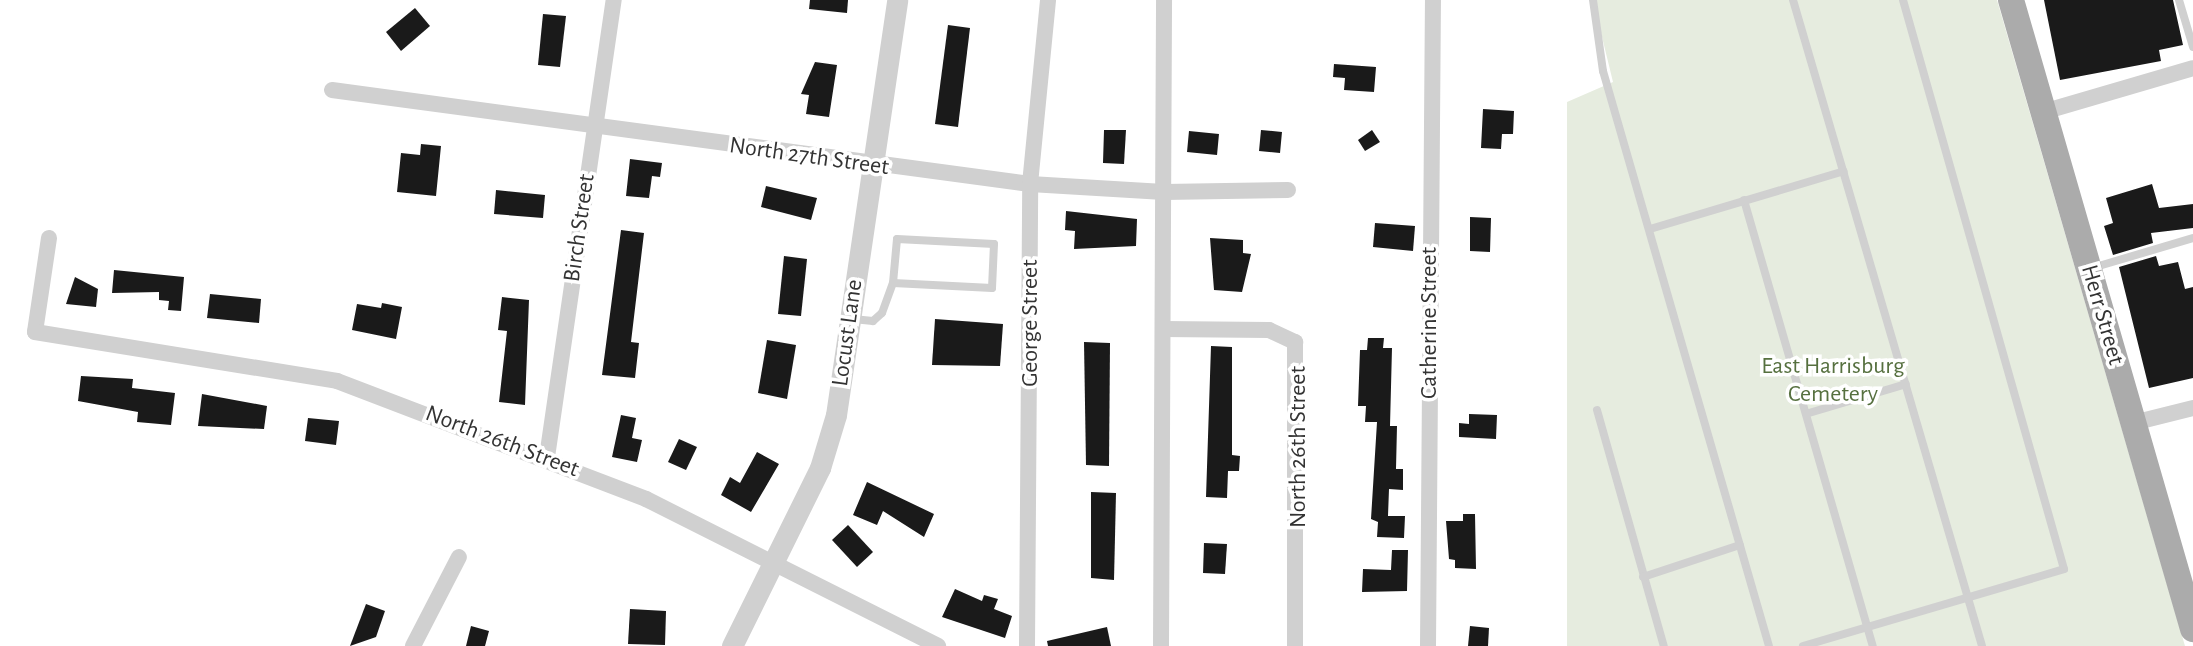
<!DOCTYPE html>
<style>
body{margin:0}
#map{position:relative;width:2193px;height:646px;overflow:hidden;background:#fff;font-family:"Alegreya Sans",sans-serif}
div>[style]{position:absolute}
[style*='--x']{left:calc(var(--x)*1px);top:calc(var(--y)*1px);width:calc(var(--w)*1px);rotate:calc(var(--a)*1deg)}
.green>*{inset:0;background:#e6ecdf}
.building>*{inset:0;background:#1a1a1a}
.service>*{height:8px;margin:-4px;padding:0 4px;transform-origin:4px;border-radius:4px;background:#d0d0d0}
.minor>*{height:16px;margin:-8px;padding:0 8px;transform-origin:8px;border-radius:8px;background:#d0d0d0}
.tertiary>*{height:21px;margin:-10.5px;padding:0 10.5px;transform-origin:10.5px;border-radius:10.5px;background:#d0d0d0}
.primary>*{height:26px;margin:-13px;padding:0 13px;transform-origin:13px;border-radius:13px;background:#ababab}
span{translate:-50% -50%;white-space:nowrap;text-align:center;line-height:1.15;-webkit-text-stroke:7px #fff;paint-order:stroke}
.street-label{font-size:24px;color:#333}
.park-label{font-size:24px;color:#56703f}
</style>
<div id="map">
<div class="green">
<div style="clip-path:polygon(1593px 0,1997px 0,2185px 646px,1567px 646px,1567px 102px,1613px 82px)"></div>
</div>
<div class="building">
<div style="clip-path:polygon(810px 0,848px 0,847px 13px,809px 9px)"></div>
<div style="clip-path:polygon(2044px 0,2173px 0,2183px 45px,2159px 50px,2161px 61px,2060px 80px)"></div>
<div style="clip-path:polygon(415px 8px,430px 26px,401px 51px,386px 32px)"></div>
<div style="clip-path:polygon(543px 14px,566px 16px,560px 67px,538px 65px)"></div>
<div style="clip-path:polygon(948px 25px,970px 28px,958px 127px,935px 124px)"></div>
<div style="clip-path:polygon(815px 62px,837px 65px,829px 117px,806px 114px,809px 95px,801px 94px)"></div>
<div style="clip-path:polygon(1334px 64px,1376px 67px,1374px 92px,1344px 90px,1345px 78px,1333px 77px)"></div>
<div style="clip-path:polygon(1483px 109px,1514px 111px,1513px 134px,1502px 134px,1501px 149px,1481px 148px)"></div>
<div style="clip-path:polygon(1104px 130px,1126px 130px,1124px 164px,1103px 163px)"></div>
<div style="clip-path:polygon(1261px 130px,1282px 132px,1280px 153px,1259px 151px)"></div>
<div style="clip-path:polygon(1372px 130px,1380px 142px,1365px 151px,1358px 140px)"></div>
<div style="clip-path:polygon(1189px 131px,1219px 134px,1217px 155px,1187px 152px)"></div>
<div style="clip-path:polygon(421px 144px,441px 146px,436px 196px,397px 192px,401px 153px,420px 155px)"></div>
<div style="clip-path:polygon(630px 159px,662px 163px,660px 177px,652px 176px,649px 198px,626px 196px)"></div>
<div style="clip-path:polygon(2152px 184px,2159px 208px,2193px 204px,2193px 228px,2151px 233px,2153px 243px,2113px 255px,2104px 226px,2113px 223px,2106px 198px)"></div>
<div style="clip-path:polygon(766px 186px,817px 198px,811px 220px,761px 207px)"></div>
<div style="clip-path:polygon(496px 190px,545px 195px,543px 218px,494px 214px)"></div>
<div style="clip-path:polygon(1066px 211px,1137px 219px,1136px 246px,1074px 249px,1075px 231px,1065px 230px)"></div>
<div style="clip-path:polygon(1470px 217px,1491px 218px,1490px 252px,1470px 251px)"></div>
<div style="clip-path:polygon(1375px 223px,1415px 226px,1413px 251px,1373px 247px)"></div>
<div style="clip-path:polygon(621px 230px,644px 233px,631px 342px,639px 343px,635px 378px,602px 375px)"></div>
<div style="clip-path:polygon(1210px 238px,1243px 240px,1243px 253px,1251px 254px,1242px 292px,1214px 290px)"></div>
<div style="clip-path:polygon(784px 256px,807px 259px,801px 316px,778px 314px)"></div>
<div style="clip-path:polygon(2156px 256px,2159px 266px,2178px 262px,2185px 289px,2193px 287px,2193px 378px,2149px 388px,2119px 267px)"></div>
<div style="clip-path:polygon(114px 270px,184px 277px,181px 311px,168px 310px,169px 301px,159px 300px,159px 292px,112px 293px)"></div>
<div style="clip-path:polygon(75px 277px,98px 289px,96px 307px,66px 304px)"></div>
<div style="clip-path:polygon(210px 294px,261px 299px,259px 323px,207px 318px)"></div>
<div style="clip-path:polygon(502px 297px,529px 300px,525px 405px,499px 402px,507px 331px,498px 330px)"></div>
<div style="clip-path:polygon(382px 303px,402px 307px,396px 339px,352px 330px,357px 304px,381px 308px)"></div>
<div style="clip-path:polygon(935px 319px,1003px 324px,1000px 366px,932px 365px)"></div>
<div style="clip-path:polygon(1368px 338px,1384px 338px,1383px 348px,1392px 348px,1390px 426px,1397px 426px,1396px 469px,1403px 469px,1403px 490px,1389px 489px,1388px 516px,1405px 516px,1404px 538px,1377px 537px,1378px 522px,1371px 519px,1377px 422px,1365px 422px,1366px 406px,1358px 406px,1360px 350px,1367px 350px)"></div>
<div style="clip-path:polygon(767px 340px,796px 345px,787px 399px,758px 393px)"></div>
<div style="clip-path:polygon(1084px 342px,1110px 343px,1109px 466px,1086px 465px)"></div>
<div style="clip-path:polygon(1211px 346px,1232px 347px,1232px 455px,1240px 456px,1239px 471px,1228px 471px,1227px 498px,1206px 497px)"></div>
<div style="clip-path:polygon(81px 376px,133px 379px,132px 388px,175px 393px,171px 425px,137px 422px,138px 412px,78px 401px)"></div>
<div style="clip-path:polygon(202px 394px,267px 406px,264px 429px,198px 426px)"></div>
<div style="clip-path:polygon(1469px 414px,1497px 415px,1496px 439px,1459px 437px,1459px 423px,1469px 424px)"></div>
<div style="clip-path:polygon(621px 415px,636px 418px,632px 438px,642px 440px,637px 462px,612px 457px)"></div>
<div style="clip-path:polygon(308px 418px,339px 421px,336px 445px,305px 441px)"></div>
<div style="clip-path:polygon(679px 439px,697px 447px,686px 470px,668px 462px)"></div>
<div style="clip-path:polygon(757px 452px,779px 464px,751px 512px,721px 495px,730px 477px,740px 483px)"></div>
<div style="clip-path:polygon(867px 482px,934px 514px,924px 537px,883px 511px,877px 525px,853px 515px)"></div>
<div style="clip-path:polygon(1091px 492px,1116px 493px,1114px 580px,1091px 578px)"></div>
<div style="clip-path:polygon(1463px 514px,1475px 514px,1476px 569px,1455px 568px,1455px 560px,1449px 559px,1446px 521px,1463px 521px)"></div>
<div style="clip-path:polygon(848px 525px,873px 552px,857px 567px,832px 540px)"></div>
<div style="clip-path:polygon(1204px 543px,1227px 544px,1225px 574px,1203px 573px)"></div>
<div style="clip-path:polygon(1392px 550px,1408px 550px,1407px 591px,1362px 592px,1363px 569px,1391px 570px)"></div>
<div style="clip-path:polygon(955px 589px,982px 601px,984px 595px,998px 599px,994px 609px,1012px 616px,1005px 638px,942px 617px)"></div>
<div style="clip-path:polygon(366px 604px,385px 611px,376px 637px,350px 646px)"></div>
<div style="clip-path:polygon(630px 609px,666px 611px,665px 645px,628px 644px)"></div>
<div style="clip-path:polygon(471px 626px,489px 631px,485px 646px,466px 646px)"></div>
<div style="clip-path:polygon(1470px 626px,1489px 628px,1488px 646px,1468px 646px)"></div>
<div style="clip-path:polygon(1107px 627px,1111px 646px,1048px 646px,1047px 641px)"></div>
</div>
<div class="service">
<div style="--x:1593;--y:0;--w:72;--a:82"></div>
<div style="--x:1603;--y:71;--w:598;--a:73.9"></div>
<div style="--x:1793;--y:0;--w:673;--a:73.69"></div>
<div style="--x:2179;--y:0;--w:49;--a:73.4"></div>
<div style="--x:1744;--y:200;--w:464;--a:73.9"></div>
<div style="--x:1650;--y:229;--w:202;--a:-16.6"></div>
<div style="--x:2092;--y:268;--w:105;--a:-16.5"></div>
<div style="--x:853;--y:319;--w:20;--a:6"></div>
<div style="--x:873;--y:321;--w:12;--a:-42"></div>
<div style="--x:882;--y:313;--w:32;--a:-70"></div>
<div style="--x:893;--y:283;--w:44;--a:-84.8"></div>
<div style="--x:897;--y:239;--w:97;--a:3"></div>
<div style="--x:994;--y:244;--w:44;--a:92.6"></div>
<div style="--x:992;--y:288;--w:99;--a:-177.1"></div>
<div style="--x:1597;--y:410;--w:245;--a:74.2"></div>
<div style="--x:1809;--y:413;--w:101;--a:-16.6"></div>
<div style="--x:1643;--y:577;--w:102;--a:-18.3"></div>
<div style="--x:1803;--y:646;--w:272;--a:-16.4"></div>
<div style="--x:2064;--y:569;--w:591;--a:-105.8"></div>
</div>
<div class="minor">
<div style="--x:332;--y:90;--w:704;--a:7.67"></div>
<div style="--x:1030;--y:184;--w:134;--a:3.4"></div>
<div style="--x:1164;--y:192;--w:124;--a:-0.9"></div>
<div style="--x:2043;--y:112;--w:156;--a:-16.3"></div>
<div style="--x:49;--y:238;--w:95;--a:98.5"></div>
<div style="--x:35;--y:332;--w:306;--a:9.2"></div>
<div style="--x:337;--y:381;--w:331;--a:20.9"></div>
<div style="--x:646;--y:499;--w:327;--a:26.7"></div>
<div style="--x:1163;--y:329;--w:106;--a:0.5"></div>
<div style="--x:1269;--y:330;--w:29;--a:25"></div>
<div style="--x:1295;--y:342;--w:304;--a:90"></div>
<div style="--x:2133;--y:423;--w:62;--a:-14"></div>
<div style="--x:547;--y:457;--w:462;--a:-81.7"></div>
<div style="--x:413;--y:646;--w:100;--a:-62.7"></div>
<div style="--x:1027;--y:646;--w:462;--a:-89.6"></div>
<div style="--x:1030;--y:184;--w:185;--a:-84.4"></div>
<div style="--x:1161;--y:646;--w:646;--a:-89.73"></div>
<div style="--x:1428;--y:646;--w:646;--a:-89.56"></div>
</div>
<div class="tertiary">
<div style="--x:732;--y:646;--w:199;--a:-63.7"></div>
<div style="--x:820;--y:468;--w:55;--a:-73.2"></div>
<div style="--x:836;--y:415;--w:419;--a:-81.6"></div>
</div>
<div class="primary">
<div style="--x:2011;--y:0;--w:655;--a:73.86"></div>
</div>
<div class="street-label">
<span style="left:809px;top:157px;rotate:8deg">North 27th Street</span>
<span style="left:580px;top:228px;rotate:-82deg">Birch Street</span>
<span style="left:2102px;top:315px;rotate:74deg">Herr Street</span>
<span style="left:1031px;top:323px;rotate:-90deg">George Street</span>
<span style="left:1430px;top:323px;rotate:-90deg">Catherine Street</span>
<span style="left:848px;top:333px;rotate:-82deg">Locust Lane</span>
<span style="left:502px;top:442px;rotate:21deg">North 26th Street</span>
<span style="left:1299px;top:447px;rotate:-90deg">North 26th Street</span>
</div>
<div class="park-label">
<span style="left:1833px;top:381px">East Harrisburg<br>Cemetery</span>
</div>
</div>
